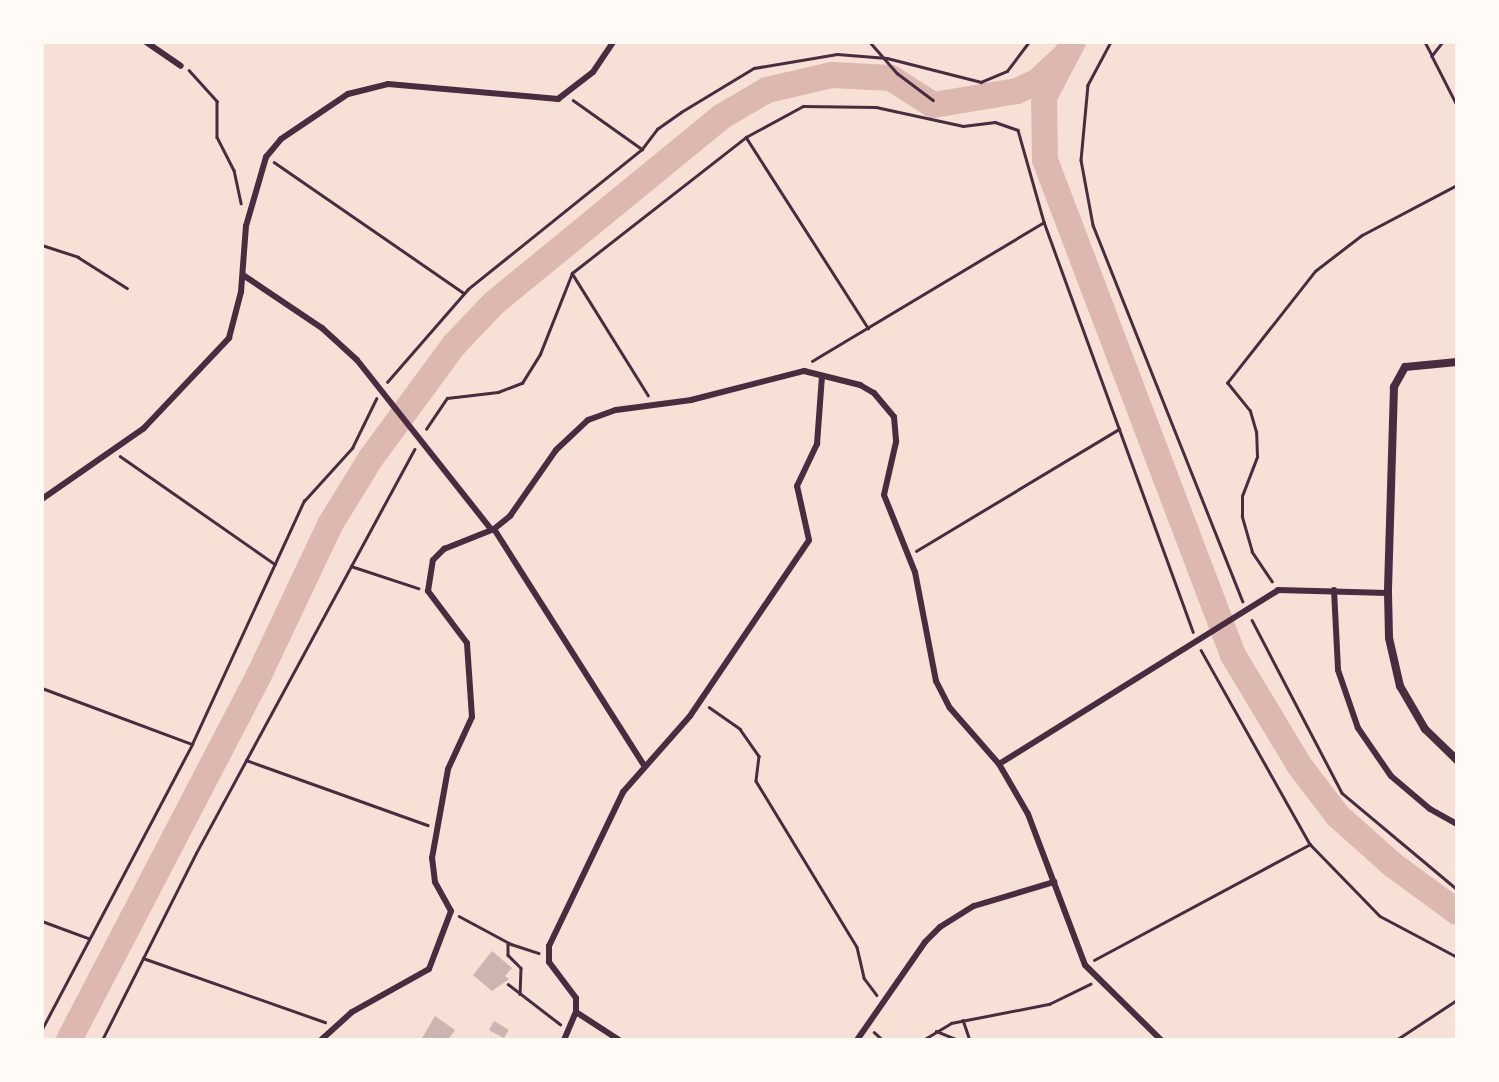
<!DOCTYPE html>
<style>
body{margin:0}
#map{position:relative;width:1499px;height:1082px;overflow:hidden;background:#f7e1d7;font-family:"PT Sans",sans-serif}
div>[style]{position:absolute}
[style*='--x']{left:calc(var(--x)*1px);top:calc(var(--y)*1px);width:calc(var(--w)*1px);rotate:calc(var(--a)*1deg)}
.river>*{height:26px;margin:-13px;padding:0 13px;transform-origin:13px;border-radius:13px;background:#dcb8b0}
.building>*{inset:0;background:#ccb4b1}
.path>*{height:2.5px;margin:-1.25px;padding:0 1.25px;transform-origin:1.25px;border-radius:1.25px;background:#4a2c40}
.minor>*{height:6px;margin:-3px;padding:0 3px;transform-origin:3px;border-radius:3px;background:#4a2c40}
.tertiary>*{height:8px;margin:-4px;padding:0 4px;transform-origin:4px;border-radius:4px;background:#4a2c40}
span{translate:-50% -50%;white-space:nowrap;text-align:center;line-height:1.15;-webkit-text-stroke:6px #fffaf5;paint-order:stroke}
.frame{position:absolute;inset:0;border:44px solid #fffaf5;pointer-events:none}
</style>
<div id="map">
<div class="river">
<div style="--x:1073;--y:42;--w:62;--a:117.8"></div>
<div style="--x:1044;--y:97;--w:63;--a:89.1"></div>
<div style="--x:1045;--y:160;--w:529;--a:69.2"></div>
<div style="--x:1233;--y:655;--w:128;--a:59"></div>
<div style="--x:1299;--y:765;--w:64;--a:52.6"></div>
<div style="--x:1338;--y:816;--w:74;--a:41.7"></div>
<div style="--x:1393;--y:865;--w:79;--a:36.3"></div>
<div style="--x:69;--y:1040;--w:411;--a:-62.5"></div>
<div style="--x:259;--y:675;--w:168;--a:-64.7"></div>
<div style="--x:331;--y:523;--w:76;--a:-58.4"></div>
<div style="--x:371;--y:458;--w:140;--a:-53.7"></div>
<div style="--x:454;--y:345;--w:58;--a:-46.4"></div>
<div style="--x:494;--y:303;--w:293;--a:-39.3"></div>
<div style="--x:721;--y:117;--w:53;--a:-30.4"></div>
<div style="--x:767;--y:90;--w:67;--a:-13"></div>
<div style="--x:832;--y:75;--w:59;--a:2.9"></div>
<div style="--x:891;--y:78;--w:50;--a:32.7"></div>
<div style="--x:933;--y:105;--w:85;--a:-9.5"></div>
<div style="--x:1017;--y:91;--w:23;--a:-25"></div>
<div style="--x:1038;--y:81;--w:34;--a:-43"></div>
</div>
<div class="building">
<div style="clip-path:polygon(492px 951px,512px 968px,505px 976px,509px 979px,492px 991px,473px 975px)"></div>
<div style="clip-path:polygon(435px 1016px,455px 1030px,448px 1040px,421px 1040px)"></div>
<div style="clip-path:polygon(494px 1021px,509px 1030px,504px 1038px,489px 1030px)"></div>
</div>
<div class="path">
<div style="--x:870;--y:42;--w:41;--a:48.9"></div>
<div style="--x:897;--y:73;--w:45;--a:36.9"></div>
<div style="--x:1111;--y:42;--w:49;--a:118.1"></div>
<div style="--x:1088;--y:85;--w:75;--a:95.3"></div>
<div style="--x:1081;--y:160;--w:66;--a:79.5"></div>
<div style="--x:1093;--y:225;--w:405;--a:68.3"></div>
<div style="--x:1425;--y:42;--w:15;--a:62"></div>
<div style="--x:1443;--y:42;--w:18;--a:128"></div>
<div style="--x:1432;--y:56;--w:55;--a:63"></div>
<div style="--x:189;--y:70;--w:42;--a:47.9"></div>
<div style="--x:217;--y:101;--w:36;--a:90"></div>
<div style="--x:217;--y:137;--w:37;--a:63"></div>
<div style="--x:234;--y:170;--w:34;--a:78"></div>
<div style="--x:573;--y:100;--w:85;--a:35.4"></div>
<div style="--x:642;--y:149;--w:25;--a:-53"></div>
<div style="--x:657;--y:129;--w:29;--a:-35"></div>
<div style="--x:681;--y:112;--w:85;--a:-31.1"></div>
<div style="--x:754;--y:68;--w:84;--a:-9.6"></div>
<div style="--x:837;--y:54;--w:50;--a:4.6"></div>
<div style="--x:887;--y:58;--w:97;--a:14.3"></div>
<div style="--x:981;--y:82;--w:28;--a:-23"></div>
<div style="--x:1007;--y:71;--w:36;--a:-53"></div>
<div style="--x:746;--y:137;--w:227;--a:57.4"></div>
<div style="--x:274;--y:162;--w:231;--a:34.6"></div>
<div style="--x:42;--y:245;--w:38;--a:18"></div>
<div style="--x:78;--y:257;--w:58;--a:32.3"></div>
<div style="--x:572;--y:273;--w:144;--a:58.1"></div>
<div style="--x:812;--y:361;--w:270;--a:-30.9"></div>
<div style="--x:387;--y:382;--w:123;--a:-48.9"></div>
<div style="--x:468;--y:289;--w:223;--a:-38.8"></div>
<div style="--x:426;--y:429;--w:37;--a:-56"></div>
<div style="--x:447;--y:398;--w:51;--a:-6.7"></div>
<div style="--x:498;--y:392;--w:26;--a:-21"></div>
<div style="--x:522;--y:383;--w:34;--a:-58"></div>
<div style="--x:540;--y:354;--w:87;--a:-68.4"></div>
<div style="--x:572;--y:273;--w:221;--a:-38"></div>
<div style="--x:746;--y:137;--w:65;--a:-28.5"></div>
<div style="--x:803;--y:106;--w:73;--a:0.8"></div>
<div style="--x:876;--y:107;--w:89;--a:12.3"></div>
<div style="--x:963;--y:126;--w:32;--a:-7"></div>
<div style="--x:995;--y:122;--w:24;--a:19"></div>
<div style="--x:1018;--y:130;--w:96;--a:74.2"></div>
<div style="--x:1044;--y:222;--w:436;--a:70"></div>
<div style="--x:120;--y:456;--w:189;--a:34.9"></div>
<div style="--x:916;--y:551;--w:237;--a:-31"></div>
<div style="--x:351;--y:566;--w:71;--a:18.2"></div>
<div style="--x:1272;--y:582;--w:36;--a:-124"></div>
<div style="--x:1252;--y:552;--w:37;--a:-106"></div>
<div style="--x:1242;--y:516;--w:20;--a:-90"></div>
<div style="--x:1242;--y:496;--w:42;--a:-69"></div>
<div style="--x:1257;--y:457;--w:25;--a:-92"></div>
<div style="--x:1256;--y:432;--w:22;--a:-106"></div>
<div style="--x:1250;--y:411;--w:36;--a:-129"></div>
<div style="--x:1227;--y:383;--w:142;--a:-51.8"></div>
<div style="--x:1315;--y:271;--w:59;--a:-37.5"></div>
<div style="--x:1362;--y:235;--w:107;--a:-27.8"></div>
<div style="--x:1252;--y:620;--w:195;--a:62.5"></div>
<div style="--x:1342;--y:793;--w:150;--a:39.9"></div>
<div style="--x:1201;--y:650;--w:223;--a:60.7"></div>
<div style="--x:1310;--y:844;--w:100;--a:45.8"></div>
<div style="--x:1380;--y:916;--w:87;--a:28"></div>
<div style="--x:42;--y:688;--w:160;--a:20.5"></div>
<div style="--x:709;--y:707;--w:38;--a:35"></div>
<div style="--x:740;--y:729;--w:33;--a:55"></div>
<div style="--x:759;--y:756;--w:25;--a:97"></div>
<div style="--x:756;--y:781;--w:194;--a:58.7"></div>
<div style="--x:857;--y:947;--w:32;--a:77"></div>
<div style="--x:864;--y:978;--w:21;--a:53"></div>
<div style="--x:246;--y:760;--w:193;--a:19.7"></div>
<div style="--x:459;--y:916;--w:59;--a:28.3"></div>
<div style="--x:511;--y:944;--w:29;--a:18"></div>
<div style="--x:42;--y:921;--w:49;--a:20.3"></div>
<div style="--x:508;--y:944;--w:11;--a:90"></div>
<div style="--x:508;--y:955;--w:18;--a:45"></div>
<div style="--x:521;--y:968;--w:26;--a:92"></div>
<div style="--x:143;--y:958;--w:193;--a:19.4"></div>
<div style="--x:1094;--y:960;--w:245;--a:-28.2"></div>
<div style="--x:508;--y:984;--w:66;--a:37.6"></div>
<div style="--x:963;--y:1020;--w:21;--a:71"></div>
<div style="--x:42;--y:1029;--w:322;--a:-62.2"></div>
<div style="--x:192;--y:744;--w:268;--a:-65.3"></div>
<div style="--x:304;--y:501;--w:72;--a:-47.8"></div>
<div style="--x:352;--y:448;--w:55;--a:-63.9"></div>
<div style="--x:936;--y:1031;--w:24;--a:22"></div>
<div style="--x:874;--y:1032;--w:12;--a:42"></div>
<div style="--x:102;--y:1040;--w:209;--a:-63.3"></div>
<div style="--x:196;--y:853;--w:459;--a:-61.6"></div>
<div style="--x:923;--y:1040;--w:33;--a:-31"></div>
<div style="--x:951;--y:1023;--w:100;--a:-11"></div>
<div style="--x:1049;--y:1004;--w:46;--a:-26"></div>
<div style="--x:1396;--y:1040;--w:73;--a:-33.3"></div>
</div>
<div class="minor">
<div style="--x:146;--y:42;--w:42;--a:34.4"></div>
<div style="--x:243;--y:275;--w:95;--a:33.9"></div>
<div style="--x:322;--y:328;--w:47;--a:42.4"></div>
<div style="--x:357;--y:360;--w:216;--a:51.6"></div>
<div style="--x:42;--y:499;--w:124;--a:-34.8"></div>
<div style="--x:144;--y:428;--w:124;--a:-46.6"></div>
<div style="--x:229;--y:338;--w:48;--a:-75.4"></div>
<div style="--x:241;--y:292;--w:66;--a:-85.7"></div>
<div style="--x:246;--y:226;--w:72;--a:-73.8"></div>
<div style="--x:266;--y:157;--w:23;--a:-50"></div>
<div style="--x:281;--y:139;--w:81;--a:-33.9"></div>
<div style="--x:348;--y:94;--w:41;--a:-14"></div>
<div style="--x:388;--y:84;--w:171;--a:5"></div>
<div style="--x:558;--y:99;--w:44;--a:-37.6"></div>
<div style="--x:593;--y:72;--w:36;--a:-56"></div>
<div style="--x:494;--y:529;--w:280;--a:57.6"></div>
<div style="--x:1334;--y:590;--w:80;--a:87.1"></div>
<div style="--x:1338;--y:670;--w:61;--a:71"></div>
<div style="--x:1358;--y:728;--w:58;--a:55.5"></div>
<div style="--x:1391;--y:776;--w:51;--a:40.2"></div>
<div style="--x:1430;--y:809;--w:31;--a:29"></div>
<div style="--x:999;--y:764;--w:329;--a:-31.9"></div>
<div style="--x:1278;--y:590;--w:110;--a:1.6"></div>
<div style="--x:576;--y:1012;--w:51;--a:33.1"></div>
<div style="--x:321;--y:1040;--w:42;--a:-42.1"></div>
<div style="--x:352;--y:1012;--w:88;--a:-29.2"></div>
<div style="--x:429;--y:969;--w:62;--a:-69.2"></div>
<div style="--x:451;--y:911;--w:33;--a:-119"></div>
<div style="--x:435;--y:882;--w:24;--a:-97"></div>
<div style="--x:432;--y:858;--w:90;--a:-79.8"></div>
<div style="--x:448;--y:769;--w:57;--a:-65.2"></div>
<div style="--x:472;--y:717;--w:74;--a:-93.9"></div>
<div style="--x:467;--y:643;--w:65;--a:-126.9"></div>
<div style="--x:428;--y:591;--w:31;--a:-81"></div>
<div style="--x:433;--y:560;--w:16;--a:-45"></div>
<div style="--x:444;--y:549;--w:54;--a:-21.8"></div>
<div style="--x:494;--y:529;--w:21;--a:-39"></div>
<div style="--x:510;--y:516;--w:80;--a:-55.1"></div>
<div style="--x:556;--y:450;--w:44;--a:-43.2"></div>
<div style="--x:588;--y:420;--w:30;--a:-20"></div>
<div style="--x:616;--y:410;--w:76;--a:-7.6"></div>
<div style="--x:691;--y:400;--w:117;--a:-14.4"></div>
<div style="--x:804;--y:371;--w:58;--a:14"></div>
<div style="--x:860;--y:385;--w:16;--a:30"></div>
<div style="--x:874;--y:393;--w:31;--a:50"></div>
<div style="--x:894;--y:417;--w:25;--a:85"></div>
<div style="--x:896;--y:442;--w:54;--a:102.8"></div>
<div style="--x:884;--y:495;--w:83;--a:68.1"></div>
<div style="--x:915;--y:572;--w:111;--a:79.1"></div>
<div style="--x:936;--y:681;--w:30;--a:63"></div>
<div style="--x:950;--y:708;--w:74;--a:48.8"></div>
<div style="--x:999;--y:764;--w:58;--a:59.9"></div>
<div style="--x:1028;--y:814;--w:161;--a:69.3"></div>
<div style="--x:1085;--y:965;--w:107;--a:44.6"></div>
<div style="--x:564;--y:1040;--w:30;--a:-67"></div>
<div style="--x:576;--y:1012;--w:14;--a:-90"></div>
<div style="--x:576;--y:998;--w:45;--a:-126.9"></div>
<div style="--x:549;--y:962;--w:16;--a:-90"></div>
<div style="--x:549;--y:946;--w:171;--a:-64.3"></div>
<div style="--x:623;--y:792;--w:101;--a:-48.6"></div>
<div style="--x:690;--y:716;--w:212;--a:-55.9"></div>
<div style="--x:809;--y:540;--w:55;--a:-102.5"></div>
<div style="--x:797;--y:486;--w:47;--a:-64.5"></div>
<div style="--x:817;--y:444;--w:68;--a:-85.8"></div>
<div style="--x:857;--y:1040;--w:119;--a:-55.2"></div>
<div style="--x:925;--y:942;--w:21;--a:-45"></div>
<div style="--x:940;--y:927;--w:40;--a:-32"></div>
<div style="--x:974;--y:906;--w:84;--a:-16.7"></div>
</div>
<div class="tertiary">
<div style="--x:1457;--y:362;--w:52;--a:174.5"></div>
<div style="--x:1405;--y:367;--w:23;--a:119"></div>
<div style="--x:1394;--y:387;--w:206;--a:91.7"></div>
<div style="--x:1388;--y:593;--w:45;--a:88.7"></div>
<div style="--x:1389;--y:638;--w:49;--a:77.1"></div>
<div style="--x:1400;--y:686;--w:50;--a:59.8"></div>
<div style="--x:1425;--y:729;--w:45;--a:44.1"></div>
</div>
<div class="frame"></div>
</div>
